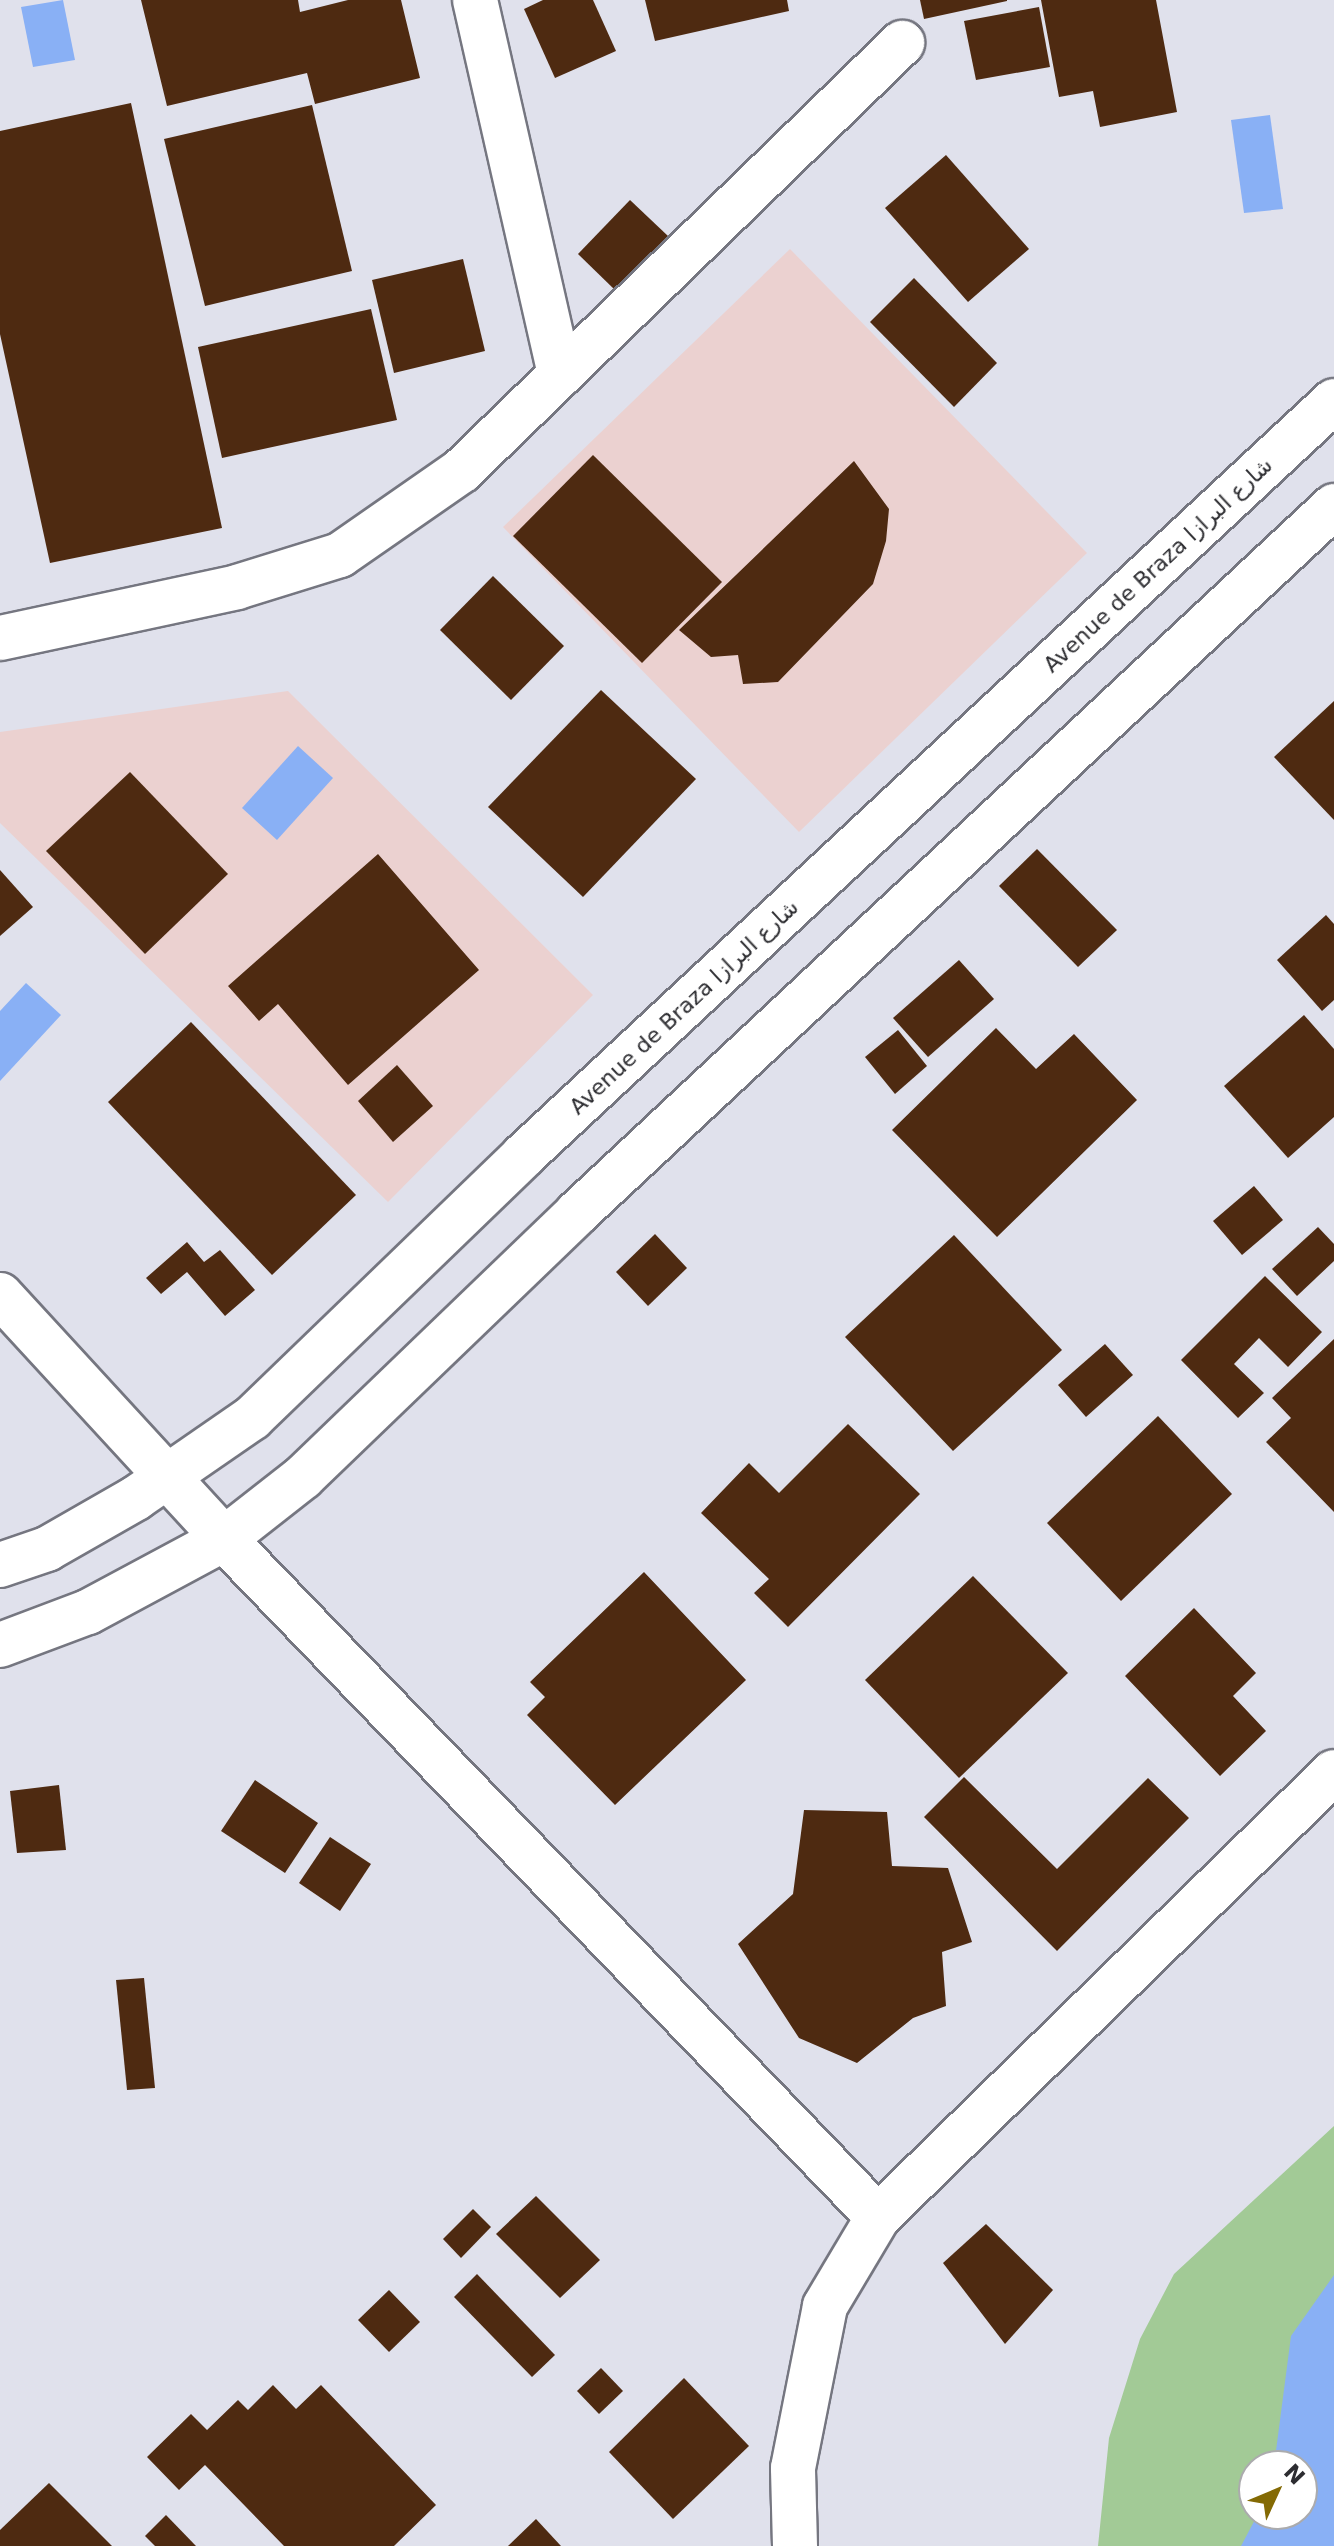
<!DOCTYPE html>
<meta charset="utf-8">
<style>
body{margin:0}
#map{position:relative;width:1334px;height:2546px;overflow:hidden;background:#e0e1ec;font-family:"DejaVu Sans",Vazirmatn,sans-serif}
div>[style]{position:absolute}
[style*='--x']{left:calc(var(--x)*1px);top:calc(var(--y)*1px);width:calc(var(--w)*1px);rotate:calc(var(--a)*1deg)}
.medical>*{inset:0;background:#ebd1d0}
.green>*{inset:0;background:#a2ca96}
.water>*{inset:0;background:#89b0f5}
.building>*{inset:0;background:#4e2a11}
.roads{filter:drop-shadow(2px 0 #757680) drop-shadow(-2px 0 #757680) drop-shadow(0 2px #757680) drop-shadow(0 -2px #757680)}
.street>*{height:44px;margin:-22px;padding:0 22px;transform-origin:22px;border-radius:22px;background:#fff}
.secondary>*{height:44px;margin:-22px;padding:0 22px;transform-origin:22px;border-radius:22px;background:#fff}
span{translate:-50% -50%;white-space:nowrap;text-align:center;line-height:1.15;-webkit-text-stroke:8px #fff;paint-order:stroke}
.street-label{font-size:22px;color:#2d2d31}
.north{position:absolute;left:1238px;top:2450px;width:80px;height:80px;box-sizing:border-box;background:#fff;border:2px solid #ababad;border-radius:50%;rotate:46deg;font-size:22px;font-weight:700;line-height:32px;text-align:center;color:#2d2d31}
.north::after{content:'';display:block;margin:auto;width:28px;height:36px;background:#846a04;clip-path:polygon(50% 0,100% 100%,50% 72%,0 100%)}
</style>
<div id="map">
<div class="medical">
<div style="clip-path:polygon(790px 249px,1087px 553px,799px 832px,503px 527px)"></div>
<div style="clip-path:polygon(288px 691px,593px 995px,388px 1202px,0 823px,0 732px)"></div>
</div>
<div class="green">
<div style="clip-path:polygon(evenodd,1334px 2126px,1334px 2546px,1098px 2546px,1109px 2438px,1140px 2339px,1174px 2274px,1334px 2126px,1254px 2466px,1302px 2466px,1302px 2514px,1254px 2514px,1254px 2466px)"></div>
</div>
<div class="water">
<div style="clip-path:polygon(63px 0,75px 60px,33px 67px,21px 7px)"></div>
<div style="clip-path:polygon(1270px 115px,1283px 209px,1244px 213px,1231px 120px)"></div>
<div style="clip-path:polygon(298px 746px,333px 778px,277px 840px,242px 808px)"></div>
<div style="clip-path:polygon(26px 983px,61px 1015px,0 1081px,0 1011px)"></div>
<div style="clip-path:polygon(1334px 2275px,1334px 2546px,1241px 2546px,1258px 2514px,1302px 2514px,1302px 2466px,1274px 2466px,1291px 2336px)"></div>
</div>
<div class="building">
<div style="clip-path:polygon(141px 0,298px 0,300px 12px,348px 0,401px 0,420px 78px,315px 104px,307px 73px,167px 106px)"></div>
<div style="clip-path:polygon(543px 0,593px 0,616px 51px,555px 78px,524px 9px)"></div>
<div style="clip-path:polygon(645px 0,787px 0,789px 11px,655px 41px)"></div>
<div style="clip-path:polygon(920px 0,1007px 0,1007px 1px,924px 19px)"></div>
<div style="clip-path:polygon(1041px 0,1156px 0,1177px 112px,1100px 127px,1093px 91px,1059px 97px)"></div>
<div style="clip-path:polygon(1039px 7px,1050px 67px,976px 80px,964px 21px)"></div>
<div style="clip-path:polygon(131px 103px,222px 528px,50px 563px,0 334px,0 131px)"></div>
<div style="clip-path:polygon(312px 105px,352px 271px,205px 306px,164px 139px)"></div>
<div style="clip-path:polygon(946px 155px,1029px 249px,968px 302px,885px 208px)"></div>
<div style="clip-path:polygon(630px 200px,668px 236px,616px 291px,578px 254px)"></div>
<div style="clip-path:polygon(463px 259px,485px 351px,394px 373px,372px 280px)"></div>
<div style="clip-path:polygon(914px 278px,997px 363px,954px 407px,870px 322px)"></div>
<div style="clip-path:polygon(371px 309px,397px 420px,222px 458px,198px 347px)"></div>
<div style="clip-path:polygon(593px 455px,722px 582px,642px 663px,513px 536px)"></div>
<div style="clip-path:polygon(854px 461px,889px 509px,886px 541px,873px 584px,778px 682px,743px 684px,738px 655px,711px 657px,679px 630px)"></div>
<div style="clip-path:polygon(493px 576px,564px 646px,511px 700px,440px 630px)"></div>
<div style="clip-path:polygon(601px 690px,696px 779px,583px 897px,488px 807px)"></div>
<div style="clip-path:polygon(1334px 701px,1334px 820px,1274px 757px)"></div>
<div style="clip-path:polygon(130px 772px,228px 874px,145px 954px,46px 851px)"></div>
<div style="clip-path:polygon(1037px 849px,1117px 930px,1078px 967px,999px 886px)"></div>
<div style="clip-path:polygon(378px 854px,479px 970px,348px 1085px,278px 1004px,259px 1021px,228px 986px)"></div>
<div style="clip-path:polygon(0 870px,33px 907px,0 936px)"></div>
<div style="clip-path:polygon(1326px 915px,1334px 924px,1334px 1000px,1322px 1011px,1277px 960px)"></div>
<div style="clip-path:polygon(959px 960px,994px 999px,928px 1057px,893px 1018px)"></div>
<div style="clip-path:polygon(1304px 1015px,1334px 1049px,1334px 1117px,1288px 1158px,1224px 1086px)"></div>
<div style="clip-path:polygon(191px 1022px,356px 1195px,272px 1275px,108px 1102px)"></div>
<div style="clip-path:polygon(996px 1028px,1036px 1069px,1074px 1034px,1137px 1100px,997px 1237px,892px 1130px)"></div>
<div style="clip-path:polygon(898px 1030px,927px 1066px,895px 1094px,865px 1057px)"></div>
<div style="clip-path:polygon(397px 1065px,433px 1106px,393px 1142px,358px 1101px)"></div>
<div style="clip-path:polygon(1254px 1186px,1283px 1220px,1242px 1255px,1213px 1221px)"></div>
<div style="clip-path:polygon(1318px 1227px,1334px 1244px,1334px 1261px,1297px 1296px,1272px 1269px)"></div>
<div style="clip-path:polygon(655px 1234px,687px 1268px,648px 1306px,616px 1272px)"></div>
<div style="clip-path:polygon(954px 1235px,1062px 1350px,953px 1451px,845px 1337px)"></div>
<div style="clip-path:polygon(187px 1242px,204px 1262px,220px 1250px,255px 1290px,225px 1316px,187px 1272px,161px 1294px,146px 1278px)"></div>
<div style="clip-path:polygon(1265px 1276px,1322px 1332px,1288px 1367px,1259px 1338px,1234px 1364px,1264px 1393px,1238px 1418px,1181px 1360px)"></div>
<div style="clip-path:polygon(1334px 1339px,1334px 1512px,1266px 1442px,1291px 1418px,1272px 1398px)"></div>
<div style="clip-path:polygon(1105px 1344px,1133px 1375px,1086px 1417px,1058px 1385px)"></div>
<div style="clip-path:polygon(1158px 1416px,1232px 1494px,1121px 1601px,1047px 1523px)"></div>
<div style="clip-path:polygon(848px 1424px,920px 1494px,788px 1627px,754px 1593px,769px 1579px,701px 1513px,749px 1463px,779px 1493px)"></div>
<div style="clip-path:polygon(644px 1572px,746px 1680px,615px 1805px,527px 1715px,545px 1697px,530px 1682px)"></div>
<div style="clip-path:polygon(973px 1576px,1068px 1673px,959px 1778px,865px 1680px)"></div>
<div style="clip-path:polygon(1194px 1608px,1256px 1673px,1233px 1696px,1266px 1731px,1220px 1776px,1125px 1676px)"></div>
<div style="clip-path:polygon(964px 1777px,1057px 1869px,1148px 1778px,1189px 1818px,1057px 1951px,924px 1817px)"></div>
<div style="clip-path:polygon(255px 1780px,318px 1823px,285px 1873px,221px 1831px)"></div>
<div style="clip-path:polygon(59px 1785px,66px 1850px,17px 1853px,10px 1791px)"></div>
<div style="clip-path:polygon(804px 1810px,887px 1812px,892px 1866px,948px 1868px,972px 1942px,942px 1952px,946px 2006px,913px 2018px,857px 2063px,799px 2038px,738px 1944px,793px 1894px)"></div>
<div style="clip-path:polygon(330px 1837px,371px 1864px,340px 1911px,299px 1883px)"></div>
<div style="clip-path:polygon(144px 1978px,155px 2088px,127px 2090px,116px 1980px)"></div>
<div style="clip-path:polygon(536px 2196px,600px 2260px,560px 2298px,496px 2234px)"></div>
<div style="clip-path:polygon(473px 2209px,491px 2227px,461px 2258px,443px 2239px)"></div>
<div style="clip-path:polygon(986px 2224px,1053px 2290px,1005px 2344px,943px 2263px)"></div>
<div style="clip-path:polygon(477px 2274px,555px 2355px,532px 2377px,454px 2297px)"></div>
<div style="clip-path:polygon(389px 2290px,420px 2322px,389px 2352px,358px 2320px)"></div>
<div style="clip-path:polygon(601px 2368px,623px 2391px,599px 2414px,577px 2391px)"></div>
<div style="clip-path:polygon(684px 2378px,749px 2446px,673px 2519px,609px 2452px)"></div>
<div style="clip-path:polygon(273px 2385px,296px 2409px,321px 2385px,436px 2505px,394px 2546px,284px 2546px,205px 2465px,179px 2490px,147px 2457px,191px 2414px,207px 2430px,238px 2400px,248px 2410px)"></div>
<div style="clip-path:polygon(49px 2483px,112px 2546px,0 2546px,0 2530px)"></div>
<div style="clip-path:polygon(166px 2515px,196px 2546px,155px 2546px,145px 2536px)"></div>
<div style="clip-path:polygon(536px 2519px,561px 2546px,508px 2546px)"></div>
</div>
<div class="roads">
<div class="street">
<div style="--x:475;--y:0;--w:384;--a:77.2"></div>
<div style="--x:0;--y:638;--w:242;--a:-12.1"></div>
<div style="--x:237;--y:587;--w:108;--a:-17.3"></div>
<div style="--x:340;--y:555;--w:147;--a:-34.8"></div>
<div style="--x:461;--y:471;--w:615;--a:-44.14"></div>
<div style="--x:0;--y:1295;--w:331;--a:47.4"></div>
<div style="--x:224;--y:1539;--w:942;--a:46.03"></div>
<div style="--x:795;--y:2546;--w:78;--a:-91.5"></div>
<div style="--x:793;--y:2468;--w:165;--a:-78.8"></div>
<div style="--x:825;--y:2306;--w:104;--a:-59.2"></div>
<div style="--x:878;--y:2217;--w:637;--a:-44.3"></div>
</div>
<div class="secondary">
<div style="--x:0;--y:1565;--w:50;--a:-18.8"></div>
<div style="--x:47;--y:1549;--w:103;--a:-29.8"></div>
<div style="--x:136;--y:1498;--w:141;--a:-34.6"></div>
<div style="--x:252;--y:1418;--w:377;--a:-44"></div>
<div style="--x:523;--y:1156;--w:1108;--a:-42.95"></div>
<div style="--x:0;--y:1645;--w:94;--a:-20.6"></div>
<div style="--x:88;--y:1612;--w:154;--a:-28.2"></div>
<div style="--x:224;--y:1539;--w:100;--a:-38.1"></div>
<div style="--x:303;--y:1477;--w:380;--a:-43.9"></div>
<div style="--x:577;--y:1213;--w:1036;--a:-43.04"></div>
</div>
</div>
<div class="street-label">
<span style="left:1158px;top:565px;rotate:-43deg">Avenue de Braza شارع البرازا</span>
<span style="left:684px;top:1007px;rotate:-43deg">Avenue de Braza شارع البرازا</span>
</div>
<div class="north">N</div>
</div>
